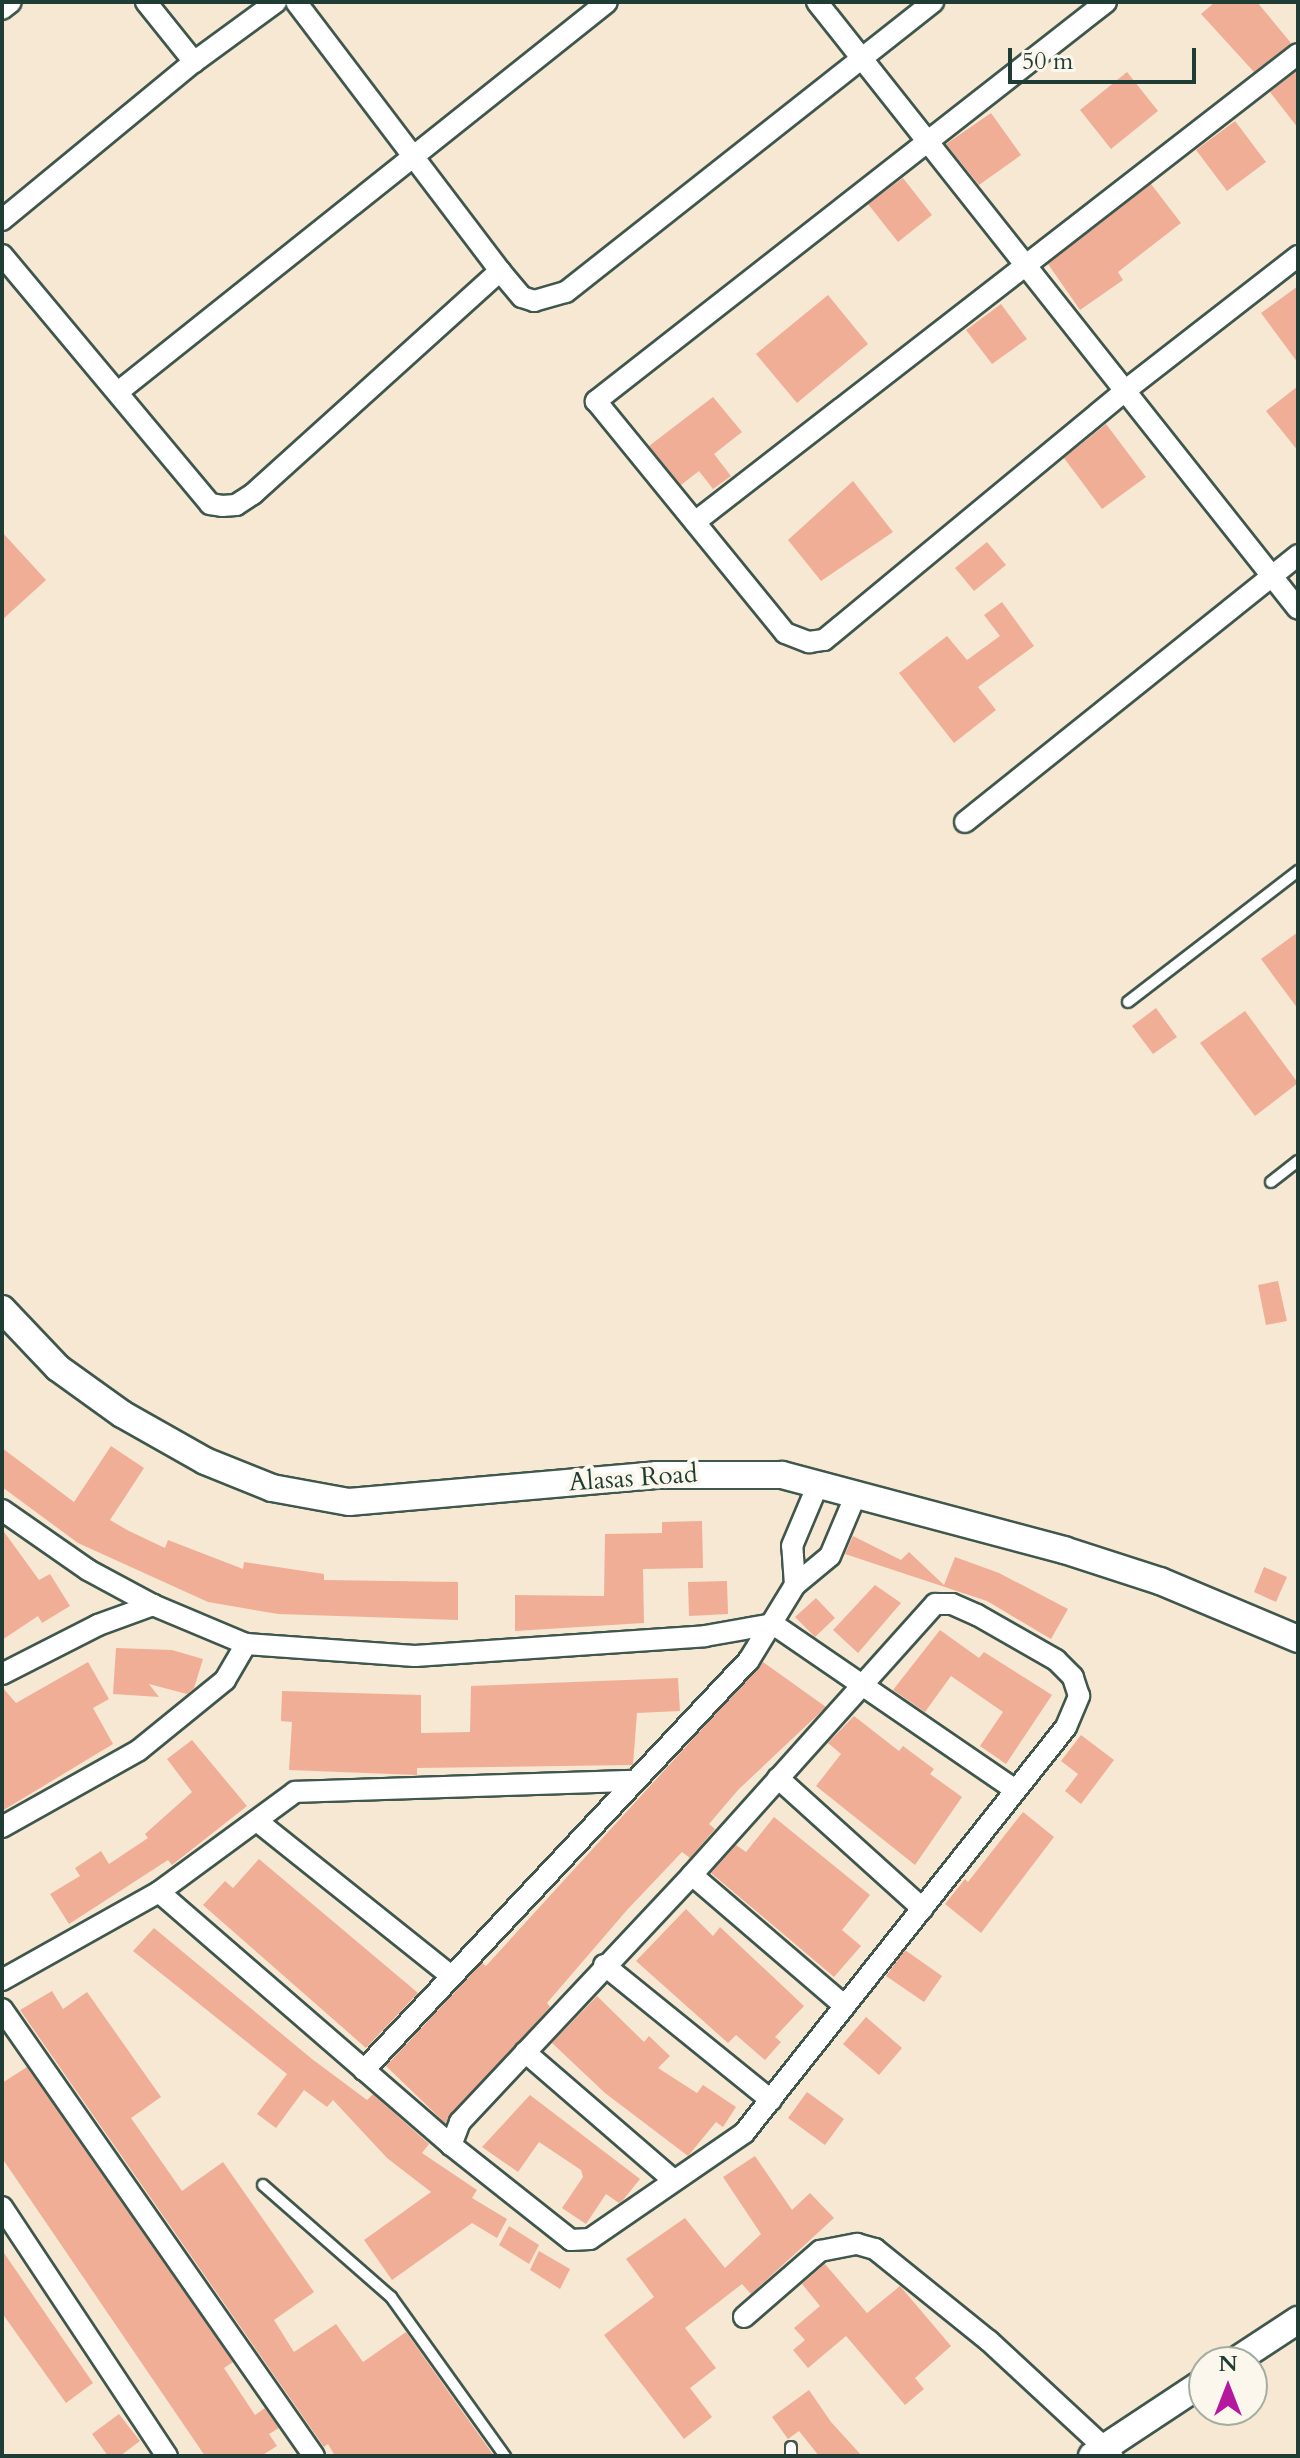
<!DOCTYPE html>
<style>
body{margin:0}
#map{position:relative;width:1300px;height:2458px;overflow:hidden;background:#f6e8d2;font-family:Cardo,serif}
div>[style]{position:absolute}
[style*='--x']{left:calc(var(--x)*1px);top:calc(var(--y)*1px);width:calc(var(--w)*1px);rotate:calc(var(--a)*1deg)}
.building>*{inset:0;background:#f1ae97}
.roads{filter:drop-shadow(2px 0 #3f574c) drop-shadow(-2px 0 #3f574c) drop-shadow(0 2px #3f574c) drop-shadow(0 -2px #3f574c)}
.service>*{height:10px;margin:-5px;padding:0 5px;transform-origin:5px;border-radius:5px;background:#fff}
.minor>*{height:20px;margin:-10px;padding:0 10px;transform-origin:10px;border-radius:10px;background:#fff}
.tertiary>*{height:26px;margin:-13px;padding:0 13px;transform-origin:13px;border-radius:13px;background:#fff}
span{translate:-50% -50%;white-space:nowrap;text-align:center;line-height:1.15;-webkit-text-stroke:8px #fbf7ec;paint-order:stroke}
.street-label{font-size:26px;color:#1f3d34}
.frame{position:absolute;inset:0;border:4px solid #1f3d34;pointer-events:none}
.north{position:absolute;left:1188px;top:2346px;width:80px;height:80px;box-sizing:border-box;background:#fbf7ec;border:2px solid #a3ada2;border-radius:50%;rotate:0deg;font-size:22px;font-weight:700;line-height:32px;text-align:center;color:#1f3d34}
.north::after{content:'';display:block;margin:auto;width:28px;height:36px;background:#b5179e;clip-path:polygon(50% 0,100% 100%,50% 72%,0 100%)}
.scale{position:absolute;left:1008px;top:48px;width:188px;height:36px;box-sizing:border-box;border:4px solid #1f3d34;border-top:0;padding-left:10px;font-size:24px;line-height:28px;white-space:nowrap;color:#1f3d34;-webkit-text-stroke:6px #fbf7ec;paint-order:stroke}
</style>
<div id="map">
<div class="building">
<div style="clip-path:polygon(1215px 2px,1257px 2px,1291px 43px,1254px 72px,1201px 14px)"></div>
<div style="clip-path:polygon(1298px 70px,1298px 128px,1270px 92px)"></div>
<div style="clip-path:polygon(1127px 72px,1158px 111px,1111px 149px,1080px 110px)"></div>
<div style="clip-path:polygon(991px 113px,1021px 155px,979px 185px,946px 144px)"></div>
<div style="clip-path:polygon(1235px 121px,1266px 162px,1227px 191px,1196px 150px)"></div>
<div style="clip-path:polygon(903px 178px,932px 215px,898px 242px,868px 204px)"></div>
<div style="clip-path:polygon(1151px 184px,1181px 223px,1118px 272px,1123px 280px,1080px 310px,1048px 264px)"></div>
<div style="clip-path:polygon(1298px 286px,1298px 363px,1261px 313px)"></div>
<div style="clip-path:polygon(828px 295px,868px 344px,797px 403px,756px 354px)"></div>
<div style="clip-path:polygon(1001px 304px,1027px 339px,992px 364px,966px 330px)"></div>
<div style="clip-path:polygon(1298px 386px,1298px 451px,1266px 411px)"></div>
<div style="clip-path:polygon(713px 397px,742px 432px,714px 454px,731px 476px,713px 489px,699px 471px,681px 485px,649px 446px)"></div>
<div style="clip-path:polygon(1106px 424px,1146px 477px,1102px 509px,1064px 458px)"></div>
<div style="clip-path:polygon(853px 481px,893px 532px,821px 581px,788px 540px)"></div>
<div style="clip-path:polygon(2px 532px,46px 580px,2px 620px)"></div>
<div style="clip-path:polygon(987px 542px,1006px 565px,974px 591px,955px 568px)"></div>
<div style="clip-path:polygon(1002px 602px,1034px 646px,978px 687px,996px 710px,954px 743px,899px 673px,947px 636px,967px 660px,1000px 636px,984px 615px)"></div>
<div style="clip-path:polygon(1298px 932px,1298px 1009px,1261px 959px)"></div>
<div style="clip-path:polygon(1156px 1008px,1177px 1037px,1153px 1054px,1132px 1026px)"></div>
<div style="clip-path:polygon(1245px 1011px,1298px 1083px,1255px 1116px,1200px 1043px)"></div>
<div style="clip-path:polygon(1278px 1281px,1287px 1321px,1266px 1325px,1258px 1285px)"></div>
<div style="clip-path:polygon(111px 1446px,144px 1468px,110px 1520px,129px 1531px,165px 1548px,168px 1540px,243px 1569px,244px 1562px,324px 1574px,324px 1580px,458px 1582px,458px 1620px,278px 1614px,208px 1602px,78px 1543px,2px 1487px,2px 1448px,74px 1502px)"></div>
<div style="clip-path:polygon(702px 1521px,703px 1568px,643px 1569px,644px 1623px,515px 1631px,515px 1595px,604px 1596px,605px 1534px,662px 1533px,662px 1522px)"></div>
<div style="clip-path:polygon(2px 1529px,39px 1580px,50px 1574px,70px 1606px,42px 1623px,38px 1616px,2px 1640px)"></div>
<div style="clip-path:polygon(853px 1536px,901px 1560px,909px 1552px,944px 1585px,955px 1557px,999px 1573px,1068px 1609px,1051px 1639px,987px 1601px,845px 1554px)"></div>
<div style="clip-path:polygon(1264px 1567px,1287px 1577px,1276px 1602px,1254px 1592px)"></div>
<div style="clip-path:polygon(727px 1581px,728px 1614px,689px 1616px,688px 1582px)"></div>
<div style="clip-path:polygon(875px 1585px,901px 1603px,858px 1653px,833px 1630px)"></div>
<div style="clip-path:polygon(816px 1598px,835px 1618px,815px 1637px,795px 1617px)"></div>
<div style="clip-path:polygon(940px 1630px,979px 1658px,984px 1652px,1052px 1695px,1006px 1764px,980px 1746px,1003px 1712px,951px 1676px,925px 1712px,893px 1690px)"></div>
<div style="clip-path:polygon(116px 1648px,172px 1650px,203px 1659px,194px 1688px,187px 1694px,149px 1684px,159px 1697px,113px 1694px)"></div>
<div style="clip-path:polygon(88px 1662px,109px 1699px,93px 1708px,113px 1744px,2px 1811px,2px 1687px,16px 1703px)"></div>
<div style="clip-path:polygon(763px 1662px,826px 1707px,738px 1790px,709px 1824px,715px 1829px,690px 1858px,682px 1852px,627px 1910px,547px 2003px,550px 2007px,445px 2123px,386px 2066px,482px 1963px,486px 1966px)"></div>
<div style="clip-path:polygon(678px 1678px,680px 1711px,637px 1713px,633px 1765px,417px 1768px,417px 1775px,289px 1770px,292px 1722px,281px 1721px,282px 1691px,421px 1695px,421px 1733px,470px 1732px,471px 1686px)"></div>
<div style="clip-path:polygon(854px 1716px,899px 1751px,903px 1746px,934px 1769px,930px 1774px,962px 1797px,915px 1865px,816px 1786px,841px 1754px,828px 1743px)"></div>
<div style="clip-path:polygon(1081px 1735px,1114px 1760px,1081px 1804px,1065px 1791px,1078px 1774px,1061px 1761px)"></div>
<div style="clip-path:polygon(192px 1740px,247px 1806px,172px 1865px,168px 1860px,69px 1924px,50px 1894px,80px 1876px,75px 1868px,101px 1851px,109px 1864px,148px 1838px,145px 1834px,192px 1792px,167px 1759px)"></div>
<div style="clip-path:polygon(1023px 1812px,1054px 1837px,981px 1933px,945px 1904px,965px 1879px,968px 1882px)"></div>
<div style="clip-path:polygon(774px 1817px,870px 1895px,842px 1930px,861px 1946px,834px 1977px,711px 1873px,736px 1845px,746px 1852px)"></div>
<div style="clip-path:polygon(259px 1859px,418px 1993px,366px 2048px,203px 1905px,225px 1881px,233px 1888px)"></div>
<div style="clip-path:polygon(686px 1909px,713px 1936px,720px 1927px,804px 2006px,775px 2037px,781px 2042px,765px 2060px,736px 2035px,728px 2043px,636px 1961px)"></div>
<div style="clip-path:polygon(154px 1928px,312px 2059px,367px 2100px,373px 2094px,429px 2144px,422px 2153px,477px 2190px,472px 2198px,507px 2219px,497px 2238px,472px 2223px,392px 2280px,364px 2240px,431px 2192px,387px 2158px,333px 2100px,327px 2107px,304px 2090px,276px 2128px,257px 2114px,287px 2074px,133px 1951px)"></div>
<div style="clip-path:polygon(905px 1950px,942px 1976px,924px 2002px,886px 1976px)"></div>
<div style="clip-path:polygon(52px 1991px,63px 2009px,87px 1992px,161px 2097px,131px 2118px,182px 2191px,223px 2162px,314px 2292px,274px 2320px,294px 2352px,336px 2324px,363px 2362px,406px 2332px,494px 2456px,335px 2456px,328px 2444px,324px 2447px,20px 2010px)"></div>
<div style="clip-path:polygon(597px 1996px,644px 2042px,649px 2036px,670px 2056px,658px 2068px,697px 2093px,703px 2085px,736px 2107px,723px 2127px,716px 2122px,688px 2156px,605px 2093px,552px 2043px)"></div>
<div style="clip-path:polygon(866px 2017px,902px 2048px,879px 2075px,843px 2044px)"></div>
<div style="clip-path:polygon(27px 2067px,233px 2362px,224px 2368px,255px 2415px,265px 2408px,279px 2428px,269px 2434px,277px 2446px,261px 2456px,205px 2456px,2px 2158px,2px 2083px)"></div>
<div style="clip-path:polygon(807px 2092px,844px 2119px,825px 2145px,788px 2118px)"></div>
<div style="clip-path:polygon(530px 2095px,640px 2179px,623px 2200px,619px 2203px,606px 2194px,586px 2224px,562px 2208px,583px 2177px,581px 2170px,539px 2142px,518px 2172px,482px 2147px)"></div>
<div style="clip-path:polygon(755px 2156px,792px 2210px,810px 2193px,834px 2218px,751px 2294px,742px 2284px,685px 2328px,716px 2368px,690px 2388px,712px 2417px,684px 2439px,604px 2335px,654px 2297px,626px 2259px,685px 2218px,725px 2268px,761px 2234px,723px 2177px)"></div>
<div style="clip-path:polygon(509px 2226px,539px 2245px,529px 2264px,499px 2245px)"></div>
<div style="clip-path:polygon(2px 2250px,93px 2383px,66px 2403px,2px 2313px)"></div>
<div style="clip-path:polygon(539px 2251px,570px 2269px,560px 2289px,530px 2270px)"></div>
<div style="clip-path:polygon(825px 2264px,867px 2313px,900px 2286px,951px 2346px,915px 2378px,924px 2389px,905px 2405px,846px 2336px,808px 2368px,793px 2350px,805px 2340px,794px 2328px,820px 2306px,802px 2284px)"></div>
<div style="clip-path:polygon(809px 2390px,831px 2422px,862px 2456px,819px 2456px,799px 2431px,788px 2439px,772px 2417px)"></div>
<div style="clip-path:polygon(119px 2414px,140px 2441px,120px 2456px,108px 2456px,92px 2434px)"></div>
</div>
<div class="roads">
<div class="service">
<div style="--x:1128;--y:1002;--w:215;--a:-37.6"></div>
<div style="--x:1271;--y:1182;--w:34;--a:-38"></div>
<div style="--x:263;--y:2185;--w:170;--a:41.2"></div>
<div style="--x:391;--y:2297;--w:196;--a:54.4"></div>
<div style="--x:791;--y:2456;--w:9;--a:-90"></div>
</div>
<div class="minor">
<div style="--x:146;--y:2;--w:77;--a:51.3"></div>
<div style="--x:296;--y:2;--w:338;--a:52.8"></div>
<div style="--x:500;--y:271;--w:34;--a:50"></div>
<div style="--x:522;--y:297;--w:13;--a:18"></div>
<div style="--x:534;--y:301;--w:33;--a:-16"></div>
<div style="--x:566;--y:292;--w:468;--a:-38.3"></div>
<div style="--x:817;--y:2;--w:774;--a:51.61"></div>
<div style="--x:1106;--y:2;--w:648;--a:141.96"></div>
<div style="--x:596;--y:401;--w:299;--a:50.8"></div>
<div style="--x:785;--y:633;--w:26;--a:21"></div>
<div style="--x:809;--y:642;--w:15;--a:-8"></div>
<div style="--x:824;--y:640;--w:392;--a:-39.6"></div>
<div style="--x:1126;--y:390;--w:218;--a:-37.9"></div>
<div style="--x:2;--y:9;--w:11;--a:-38"></div>
<div style="--x:2;--y:220;--w:249;--a:-39.5"></div>
<div style="--x:194;--y:62;--w:102;--a:-36.2"></div>
<div style="--x:2;--y:255;--w:324;--a:50.1"></div>
<div style="--x:210;--y:504;--w:12;--a:9"></div>
<div style="--x:222;--y:506;--w:14;--a:-4"></div>
<div style="--x:236;--y:505;--w:20;--a:-33"></div>
<div style="--x:253;--y:494;--w:333;--a:-42.1"></div>
<div style="--x:118;--y:392;--w:625;--a:-38.57"></div>
<div style="--x:695;--y:522;--w:763;--a:-37.82"></div>
<div style="--x:965;--y:822;--w:427;--a:-38.7"></div>
<div style="--x:2;--y:1510;--w:105;--a:34.9"></div>
<div style="--x:88;--y:1570;--w:74;--a:28.3"></div>
<div style="--x:795;--y:1585;--w:39;--a:-94"></div>
<div style="--x:792;--y:1546;--w:69;--a:-67.1"></div>
<div style="--x:2;--y:1674;--w:108;--a:-27"></div>
<div style="--x:98;--y:1625;--w:59;--a:-20"></div>
<div style="--x:153;--y:1605;--w:101;--a:22.8"></div>
<div style="--x:246;--y:1644;--w:169;--a:4.1"></div>
<div style="--x:415;--y:1656;--w:291;--a:-3.9"></div>
<div style="--x:705;--y:1636;--w:69;--a:-10"></div>
<div style="--x:773;--y:1624;--w:292;--a:34.4"></div>
<div style="--x:778;--y:1778;--w:195;--a:42.1"></div>
<div style="--x:257;--y:1821;--w:248;--a:38.6"></div>
<div style="--x:2;--y:1827;--w:157;--a:-29.3"></div>
<div style="--x:139;--y:1750;--w:111;--a:-39.1"></div>
<div style="--x:225;--y:1680;--w:42;--a:-59.7"></div>
<div style="--x:692;--y:1875;--w:201;--a:40.6"></div>
<div style="--x:159;--y:1892;--w:386;--a:40.9"></div>
<div style="--x:451;--y:2145;--w:153;--a:38.4"></div>
<div style="--x:571;--y:2240;--w:19;--a:-3"></div>
<div style="--x:590;--y:2239;--w:187;--a:-34.5"></div>
<div style="--x:744;--y:2133;--w:518;--a:-51.58"></div>
<div style="--x:1066;--y:1727;--w:34;--a:-67"></div>
<div style="--x:1079;--y:1696;--w:20;--a:-108"></div>
<div style="--x:1073;--y:1677;--w:24;--a:-135"></div>
<div style="--x:1056;--y:1660;--w:91;--a:-150.3"></div>
<div style="--x:977;--y:1615;--w:27;--a:-156"></div>
<div style="--x:952;--y:1604;--w:17;--a:180"></div>
<div style="--x:935;--y:1604;--w:364;--a:131.9"></div>
<div style="--x:692;--y:1875;--w:339;--a:133.2"></div>
<div style="--x:460;--y:2122;--w:25;--a:111"></div>
<div style="--x:604;--y:1965;--w:215;--a:39"></div>
<div style="--x:2;--y:1980;--w:180;--a:-29.3"></div>
<div style="--x:159;--y:1892;--w:169;--a:-36.3"></div>
<div style="--x:295;--y:1792;--w:337;--a:-1.9"></div>
<div style="--x:2;--y:2009;--w:545;--a:55.09"></div>
<div style="--x:525;--y:2052;--w:193;--a:40.8"></div>
<div style="--x:364;--y:2070;--w:562;--a:-46.8"></div>
<div style="--x:749;--y:1660;--w:88;--a:-58.5"></div>
<div style="--x:795;--y:1585;--w:45;--a:-39.6"></div>
<div style="--x:830;--y:1556;--w:69;--a:-67.1"></div>
<div style="--x:2;--y:2207;--w:299;--a:56.5"></div>
<div style="--x:744;--y:2317;--w:101;--a:-41"></div>
<div style="--x:820;--y:2251;--w:38;--a:-11"></div>
<div style="--x:857;--y:2244;--w:19;--a:16"></div>
<div style="--x:875;--y:2249;--w:146;--a:38.9"></div>
<div style="--x:989;--y:2341;--w:168;--a:42.8"></div>
</div>
<div class="tertiary">
<div style="--x:2;--y:1309;--w:81;--a:46.5"></div>
<div style="--x:58;--y:1368;--w:79;--a:35.7"></div>
<div style="--x:122;--y:1414;--w:95;--a:29.5"></div>
<div style="--x:205;--y:1461;--w:72;--a:21.9"></div>
<div style="--x:272;--y:1488;--w:78;--a:10.3"></div>
<div style="--x:349;--y:1502;--w:308;--a:-5"></div>
<div style="--x:656;--y:1475;--w:126;--a:0"></div>
<div style="--x:782;--y:1475;--w:292;--a:14.9"></div>
<div style="--x:1064;--y:1550;--w:101;--a:17.9"></div>
<div style="--x:1160;--y:1581;--w:150;--a:22.8"></div>
<div style="--x:1234;--y:2362;--w:77;--a:-33.3"></div>
<div style="--x:1092;--y:2456;--w:134;--a:-33.5"></div>
</div>
</div>
<div class="street-label">
<span style="left:633px;top:1478px;rotate:-4deg">Alasas Road</span>
</div>
<div class="frame"></div>
<div class="north">N</div>
<div class="scale">50 m</div>
</div>
